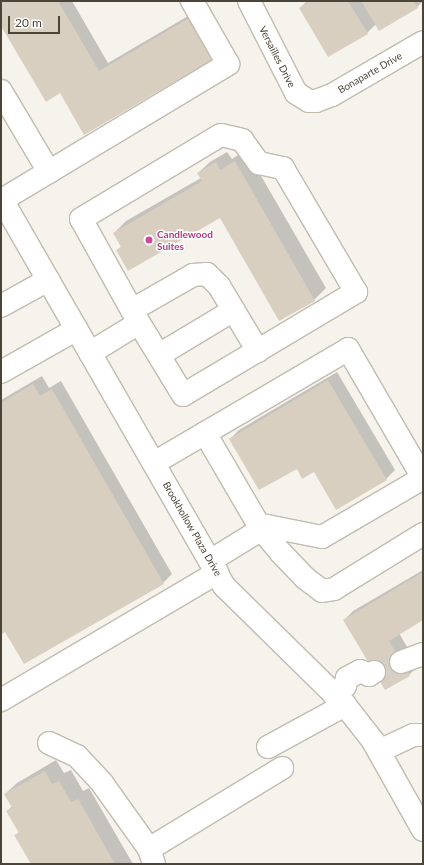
<!DOCTYPE html>
<style>
body{margin:0}
#map{position:relative;width:424px;height:865px;overflow:hidden;background:#f6f3ec;font-family:Lato,sans-serif}
div>[style]{position:absolute}
[style*='--x']{left:calc(var(--x)*1px);top:calc(var(--y)*1px);width:calc(var(--w)*1px);rotate:calc(var(--a)*1deg)}
.shadow>*{inset:0;background:#0003}
.building>*{inset:0;background:#d8cfc1}
.minor-tunnel>*{height:22px;margin-top:-11px;transform-origin:0;background:repeating-linear-gradient(90deg,#d4d0c8 0 22px,transparent 0 33px)}
.roads{filter:drop-shadow(1px 0 #c2bbae) drop-shadow(-1px 0 #c2bbae) drop-shadow(0 1px #c2bbae) drop-shadow(0 -1px #c2bbae)}
.minor>*{height:22px;margin:-11px;padding:0 11px;transform-origin:11px;border-radius:11px;background:#fff}
.dots>*{width:11px;height:11px;translate:-50% -50%;box-sizing:border-box;border:2px solid #fff;border-radius:50%}
span{translate:-50% -50%;white-space:nowrap;text-align:center;line-height:1.15;-webkit-text-stroke:3px #fff;paint-order:stroke}
.street-label{font-size:10px;color:#4b4439}
.hotel-label{font-size:10px;color:#b23c85;font-weight:700}
.left{translate:0 -50%;text-align:left}
.frame{position:absolute;inset:0;border:2px solid #4b4439;pointer-events:none}
.scale{position:absolute;left:8px;top:16px;width:52px;height:18px;box-sizing:border-box;border:2px solid #4b4439;border-top:0;padding-left:5px;font-size:12px;line-height:14px;white-space:nowrap;color:#4b4439;-webkit-text-stroke:3px #fff;paint-order:stroke}
</style>
<div id="map">
<div class="shadow">
<div style="clip-path:polygon(1px 1px,72px 1px,108px 63px,200px 9px,223px 48px,60px 92px,1px 24px)"></div>
<div style="clip-path:polygon(307px 1px,423px 1px,417px 7px,379px 29px,376px 24px,367px 33px,300px 8px)"></div>
<div style="clip-path:polygon(246px 150px,326px 288px,314px 300px,280px 320px,220px 217px,117px 250px,122px 246px,114px 233px,126px 221px,201px 178px,198px 173px,210px 162px,227px 152px,232px 159px)"></div>
<div style="clip-path:polygon(337px 372px,395px 470px,386px 479px,297px 467px,230px 439px,239px 430px)"></div>
<div style="clip-path:polygon(42px 376px,49px 388px,61px 381px,172px 574px,163px 583px,1px 633px,1px 400px)"></div>
<div style="clip-path:polygon(423px 570px,423px 619px,399px 633px,418px 666px,409px 675px,344px 620px,353px 611px)"></div>
<div style="clip-path:polygon(56px 760px,64px 773px,71px 770px,83px 791px,89px 788px,133px 864px,32px 864px,16px 836px,19px 832px,7px 811px,12px 806px,5px 794px,17px 783px)"></div>
</div>
<div class="building">
<div style="clip-path:polygon(1px 1px,58px 1px,99px 71px,191px 17px,215px 58px,84px 135px,60px 93px,46px 102px,1px 26px)"></div>
<div style="clip-path:polygon(310px 1px,348px 1px,368px 34px,328px 57px,299px 8px)"></div>
<div style="clip-path:polygon(361px 1px,414px 1px,418px 8px,379px 31px)"></div>
<div style="clip-path:polygon(235px 161px,315px 301px,279px 321px,220px 218px,128px 271px,116px 250px,121px 247px,113px 233px,202px 181px,197px 173px,216px 162px,220px 170px)"></div>
<div style="clip-path:polygon(328px 380px,387px 480px,336px 510px,314px 472px,302px 479px,297px 469px,259px 490px,229px 439px)"></div>
<div style="clip-path:polygon(33px 384px,40px 396px,52px 389px,164px 584px,24px 664px,5px 632px,1px 635px,1px 403px)"></div>
<div style="clip-path:polygon(423px 572px,423px 620px,389px 641px,410px 676px,385px 690px,343px 620px)"></div>
<div style="clip-path:polygon(45px 771px,52px 784px,59px 781px,71px 802px,78px 799px,115px 864px,31px 864px,14px 835px,19px 833px,6px 811px,12px 808px,4px 794px)"></div>
</div>
<div class="minor-tunnel">
<div style="--x:374;--y:672;--w:29;--a:-20"></div>
</div>
<div class="roads">
<div class="minor">
<div style="--x:249;--y:1;--w:103;--a:62.9"></div>
<div style="--x:296;--y:93;--w:15;--a:32"></div>
<div style="--x:309;--y:101;--w:7;--a:0"></div>
<div style="--x:316;--y:101;--w:17;--a:-21"></div>
<div style="--x:332;--y:95;--w:105;--a:-30.2"></div>
<div style="--x:1;--y:91;--w:94;--a:59.3"></div>
<div style="--x:221;--y:135;--w:22;--a:13"></div>
<div style="--x:242;--y:140;--w:29;--a:54"></div>
<div style="--x:259;--y:163;--w:25;--a:12"></div>
<div style="--x:283;--y:168;--w:144;--a:59.5"></div>
<div style="--x:356;--y:292;--w:201;--a:149.2"></div>
<div style="--x:183;--y:395;--w:84;--a:-121.4"></div>
<div style="--x:139;--y:323;--w:119;--a:-119.1"></div>
<div style="--x:81;--y:219;--w:163;--a:-31"></div>
<div style="--x:1;--y:198;--w:448;--a:60.1"></div>
<div style="--x:224;--y:586;--w:170;--a:44.5"></div>
<div style="--x:345;--y:705;--w:46;--a:52.1"></div>
<div style="--x:373;--y:741;--w:102;--a:60.7"></div>
<div style="--x:2;--y:200;--w:264;--a:-31"></div>
<div style="--x:228;--y:64;--w:73;--a:-119.7"></div>
<div style="--x:1;--y:306;--w:54;--a:-29"></div>
<div style="--x:132;--y:310;--w:70;--a:-29.8"></div>
<div style="--x:193;--y:275;--w:14;--a:-4"></div>
<div style="--x:207;--y:274;--w:17;--a:45"></div>
<div style="--x:219;--y:286;--w:76;--a:59"></div>
<div style="--x:90;--y:353;--w:57;--a:-31.5"></div>
<div style="--x:159;--y:355;--w:87;--a:-31"></div>
<div style="--x:1;--y:372;--w:87;--a:-29.5"></div>
<div style="--x:205;--y:433;--w:111;--a:59.7"></div>
<div style="--x:261;--y:529;--w:31;--a:50"></div>
<div style="--x:281;--y:553;--w:35;--a:46"></div>
<div style="--x:305;--y:578;--w:21;--a:37"></div>
<div style="--x:322;--y:591;--w:12;--a:-9"></div>
<div style="--x:334;--y:589;--w:105;--a:-31.7"></div>
<div style="--x:154;--y:463;--w:225;--a:-30.4"></div>
<div style="--x:348;--y:349;--w:149;--a:59.8"></div>
<div style="--x:210;--y:561;--w:67;--a:-31.6"></div>
<div style="--x:267;--y:526;--w:56;--a:11.3"></div>
<div style="--x:322;--y:537;--w:117;--a:-30.3"></div>
<div style="--x:401;--y:662;--w:23;--a:-20"></div>
<div style="--x:334;--y:695;--w:14;--a:-39"></div>
<div style="--x:345;--y:686;--w:8;--a:-76"></div>
<div style="--x:347;--y:678;--w:15;--a:-28"></div>
<div style="--x:360;--y:671;--w:10;--a:24"></div>
<div style="--x:369;--y:675;--w:6;--a:-31"></div>
<div style="--x:1;--y:700;--w:251;--a:-30.5"></div>
<div style="--x:49;--y:743;--w:31;--a:25"></div>
<div style="--x:77;--y:756;--w:37;--a:47"></div>
<div style="--x:102;--y:783;--w:81;--a:54.5"></div>
<div style="--x:268;--y:747;--w:88;--a:-28.6"></div>
<div style="--x:379;--y:751;--w:38;--a:-25"></div>
<div style="--x:414;--y:735;--w:9;--a:0"></div>
<div style="--x:154;--y:864;--w:16;--a:-108"></div>
<div style="--x:149;--y:849;--w:156;--a:-31.3"></div>
</div>
</div>
<div class="dots">
<div style="left:149px;top:240px;background:#d1479c"></div>
</div>
<div class="street-label">
<span style="left:277px;top:57px;rotate:63deg">Versailles Drive</span>
<span style="left:370px;top:73px;rotate:-30deg">Bonaparte Drive</span>
<span style="left:192px;top:529px;rotate:60deg">Brookhollow Plaza Drive</span>
</div>
<div class="hotel-label">
<span class="left" style="left:157px;top:240px">Candlewood<br>Suites</span>
</div>
<div class="frame"></div>
<div class="scale">20 m</div>
</div>
